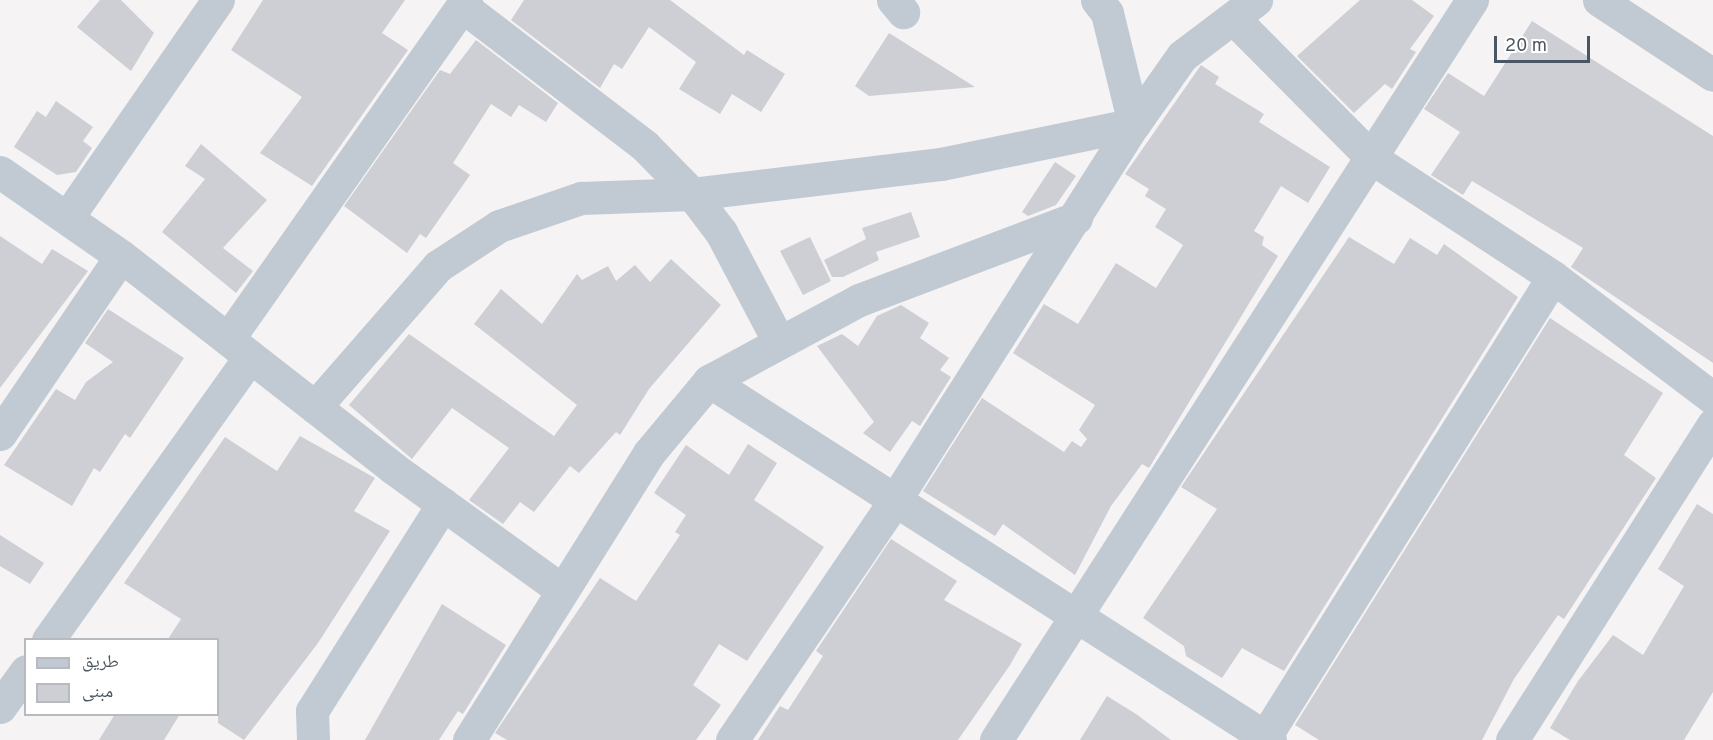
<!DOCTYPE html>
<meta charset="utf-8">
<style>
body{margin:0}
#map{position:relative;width:1713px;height:740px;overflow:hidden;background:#f5f3f3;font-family:Overpass,"Noto Naskh Arabic",sans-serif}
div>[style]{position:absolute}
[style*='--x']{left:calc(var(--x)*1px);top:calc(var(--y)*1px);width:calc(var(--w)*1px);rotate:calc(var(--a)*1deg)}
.building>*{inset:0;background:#cdcfd5}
.minor>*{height:33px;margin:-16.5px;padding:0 16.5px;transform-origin:16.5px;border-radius:16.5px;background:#c1cad2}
span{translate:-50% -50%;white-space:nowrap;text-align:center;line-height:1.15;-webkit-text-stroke:4.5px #fff;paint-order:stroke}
.legend{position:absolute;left:24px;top:638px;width:195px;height:78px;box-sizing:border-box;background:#fff;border:2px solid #b7bbc0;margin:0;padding:8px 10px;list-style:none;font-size:18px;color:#4a5661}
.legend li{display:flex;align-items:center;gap:12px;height:30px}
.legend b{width:30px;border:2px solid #b7bbc0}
.scale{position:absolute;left:1494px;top:36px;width:96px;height:27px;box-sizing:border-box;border:3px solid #4a5661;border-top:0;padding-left:8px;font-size:18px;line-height:21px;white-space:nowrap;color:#4a5661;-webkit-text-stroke:4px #fff;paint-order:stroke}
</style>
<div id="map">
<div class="building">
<div style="clip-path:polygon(100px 0,121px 0,154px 33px,131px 71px,77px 27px)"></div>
<div style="clip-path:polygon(263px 0,405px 0,382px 33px,408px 50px,312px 186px,260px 153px,302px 97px,231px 50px)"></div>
<div style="clip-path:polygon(524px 0,670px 0,744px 55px,747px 50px,785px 74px,761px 112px,732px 94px,720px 114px,679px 89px,696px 62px,649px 27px,622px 69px,614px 64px,600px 88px,511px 20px)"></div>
<div style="clip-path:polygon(1360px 0,1412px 0,1434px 16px,1410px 49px,1416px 52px,1392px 89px,1385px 84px,1354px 113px,1297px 56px)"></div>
<div style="clip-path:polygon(1532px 21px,1713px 136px,1713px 363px,1571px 267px,1583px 248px,1472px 181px,1463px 195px,1431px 175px,1460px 132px,1424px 109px,1448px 73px,1484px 96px)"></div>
<div style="clip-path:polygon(889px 33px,975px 87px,869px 96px,855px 86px)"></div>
<div style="clip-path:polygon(476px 40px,558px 103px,546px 122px,519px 105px,511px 117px,491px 104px,453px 163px,470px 175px,426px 238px,420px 234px,407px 253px,344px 206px,440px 70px,450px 74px)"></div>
<div style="clip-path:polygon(1201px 65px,1219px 77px,1215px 84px,1264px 114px,1259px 122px,1330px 167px,1308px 203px,1281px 186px,1254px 231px,1264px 237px,1262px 245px,1278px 256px,1149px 468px,1142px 464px,1111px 506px,1075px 575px,1003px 524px,995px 536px,923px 491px,982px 398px,1064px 452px,1072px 441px,1081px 447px,1087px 439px,1079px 430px,1095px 405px,1013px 353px,1044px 304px,1078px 324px,1116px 263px,1156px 288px,1183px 245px,1155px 227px,1166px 209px,1145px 196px,1149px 189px,1125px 174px)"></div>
<div style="clip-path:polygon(56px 101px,93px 127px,83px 141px,92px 148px,76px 172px,57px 175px,14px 147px,37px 111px,46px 117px)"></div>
<div style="clip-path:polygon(201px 144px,267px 200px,223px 248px,253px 271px,236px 293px,162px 232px,205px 179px,185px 166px)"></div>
<div style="clip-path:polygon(1055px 162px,1076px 176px,1056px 205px,1028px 216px,1022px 212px)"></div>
<div style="clip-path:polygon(911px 212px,920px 237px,876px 252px,879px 260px,843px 277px,832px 277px,824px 260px,866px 239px,862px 228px)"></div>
<div style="clip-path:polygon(0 236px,42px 264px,52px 249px,88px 271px,0 388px)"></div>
<div style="clip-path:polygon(810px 237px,831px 281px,803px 295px,780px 251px)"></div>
<div style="clip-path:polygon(1349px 237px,1394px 264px,1410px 238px,1437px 255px,1444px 244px,1518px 297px,1284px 671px,1242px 648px,1222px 678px,1186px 656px,1184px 646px,1143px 618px,1217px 509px,1181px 487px)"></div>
<div style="clip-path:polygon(671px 259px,721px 305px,649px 389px,620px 435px,616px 432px,579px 473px,570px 466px,534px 512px,520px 502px,503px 524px,469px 500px,509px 448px,452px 408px,412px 459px,349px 405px,409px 334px,554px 436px,577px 405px,474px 324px,501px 289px,542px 324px,577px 274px,582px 280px,608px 266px,616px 281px,635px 265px,650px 282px)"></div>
<div style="clip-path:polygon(901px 305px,929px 323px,920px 338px,949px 358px,940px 370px,951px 377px,920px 426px,912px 421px,890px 452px,863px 433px,874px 422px,817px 346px,842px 334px,858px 346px,877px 316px)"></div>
<div style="clip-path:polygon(108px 309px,184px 358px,130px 438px,125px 434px,100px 472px,94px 468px,72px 506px,4px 465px,56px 389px,75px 400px,86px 382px,113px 362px,85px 343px)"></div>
<div style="clip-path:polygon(1550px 318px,1663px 393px,1624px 455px,1656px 478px,1564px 619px,1558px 615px,1514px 679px,1482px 740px,1319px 740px,1295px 725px)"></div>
<div style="clip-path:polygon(300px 436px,375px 478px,354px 511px,390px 531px,318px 643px,244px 740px,218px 723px,218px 639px,168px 639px,181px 619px,124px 583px,225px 437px,277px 471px)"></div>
<div style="clip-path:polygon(748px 444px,777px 463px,754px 500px,824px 547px,747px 661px,719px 644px,693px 685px,721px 705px,696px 740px,507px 740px,495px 733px,600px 578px,636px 601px,680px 535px,675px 532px,686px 515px,654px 493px,686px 445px,729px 475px)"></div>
<div style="clip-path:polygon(1697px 504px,1713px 514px,1713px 692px,1684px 740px,1570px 740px,1550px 728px,1578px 681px,1613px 635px,1643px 655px,1684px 586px,1658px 569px)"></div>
<div style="clip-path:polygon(0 535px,44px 563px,30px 584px,0 566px)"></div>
<div style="clip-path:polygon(891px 539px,957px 581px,944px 600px,1022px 644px,1010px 665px,958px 740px,758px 740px,780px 706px,788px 710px,823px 656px,816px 651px)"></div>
<div style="clip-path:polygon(442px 604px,506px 645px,463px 714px,458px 711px,439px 740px,365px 740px)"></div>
<div style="clip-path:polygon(1107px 696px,1136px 714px,1171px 740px,1080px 740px)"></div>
<div style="clip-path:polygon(115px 714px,180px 714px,164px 740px,99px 740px)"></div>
</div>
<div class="minor">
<div style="--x:893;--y:0;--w:16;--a:50"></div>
<div style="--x:1097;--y:0;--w:16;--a:52"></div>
<div style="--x:1107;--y:13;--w:114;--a:76.3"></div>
<div style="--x:1599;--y:0;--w:136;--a:33.3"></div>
<div style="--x:462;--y:6;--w:230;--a:37.4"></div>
<div style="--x:645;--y:146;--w:67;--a:45.6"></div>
<div style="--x:692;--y:194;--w:48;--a:52.7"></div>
<div style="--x:721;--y:232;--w:122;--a:62.2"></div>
<div style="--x:1234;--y:19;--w:197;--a:45.2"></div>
<div style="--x:1373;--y:159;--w:215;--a:33.2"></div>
<div style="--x:1553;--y:277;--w:201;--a:37.1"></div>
<div style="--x:0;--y:172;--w:147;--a:34.8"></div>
<div style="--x:121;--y:256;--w:345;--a:37.9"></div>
<div style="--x:393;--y:468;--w:205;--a:35.9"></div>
<div style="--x:67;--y:218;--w:265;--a:-55.3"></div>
<div style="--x:228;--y:339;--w:414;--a:-54.9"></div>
<div style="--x:709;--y:381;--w:666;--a:32.62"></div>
<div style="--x:315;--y:407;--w:187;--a:-48.9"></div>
<div style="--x:438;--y:266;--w:73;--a:-33.3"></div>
<div style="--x:499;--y:226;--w:87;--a:-18.9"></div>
<div style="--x:581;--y:198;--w:111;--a:-2.1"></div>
<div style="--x:692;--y:194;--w:251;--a:-6.9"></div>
<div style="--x:941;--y:164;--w:197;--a:-11.7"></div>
<div style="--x:0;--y:434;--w:215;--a:-55.8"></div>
<div style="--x:48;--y:640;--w:348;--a:-54.5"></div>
<div style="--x:0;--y:707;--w:44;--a:-54.2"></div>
<div style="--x:313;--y:740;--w:29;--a:-92"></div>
<div style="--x:312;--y:711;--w:245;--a:-57.7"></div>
<div style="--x:469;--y:740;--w:339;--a:-57.9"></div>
<div style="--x:649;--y:453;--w:94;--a:-50.2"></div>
<div style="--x:709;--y:381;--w:170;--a:-28.4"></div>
<div style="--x:859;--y:300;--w:232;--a:-20.7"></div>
<div style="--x:732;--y:740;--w:290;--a:-55.8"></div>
<div style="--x:895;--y:500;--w:446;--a:-57.6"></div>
<div style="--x:1134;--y:124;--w:83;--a:-54.8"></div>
<div style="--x:1182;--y:56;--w:93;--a:-37.1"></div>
<div style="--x:996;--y:740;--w:880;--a:-57.25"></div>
<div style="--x:1263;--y:740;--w:546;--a:-57.94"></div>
<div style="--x:1512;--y:740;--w:374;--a:-57.5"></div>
</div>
<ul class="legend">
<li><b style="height:8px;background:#c1cad2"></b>طريق</li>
<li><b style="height:16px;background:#cdcfd5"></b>مبنى</li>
</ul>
<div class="scale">20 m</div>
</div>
